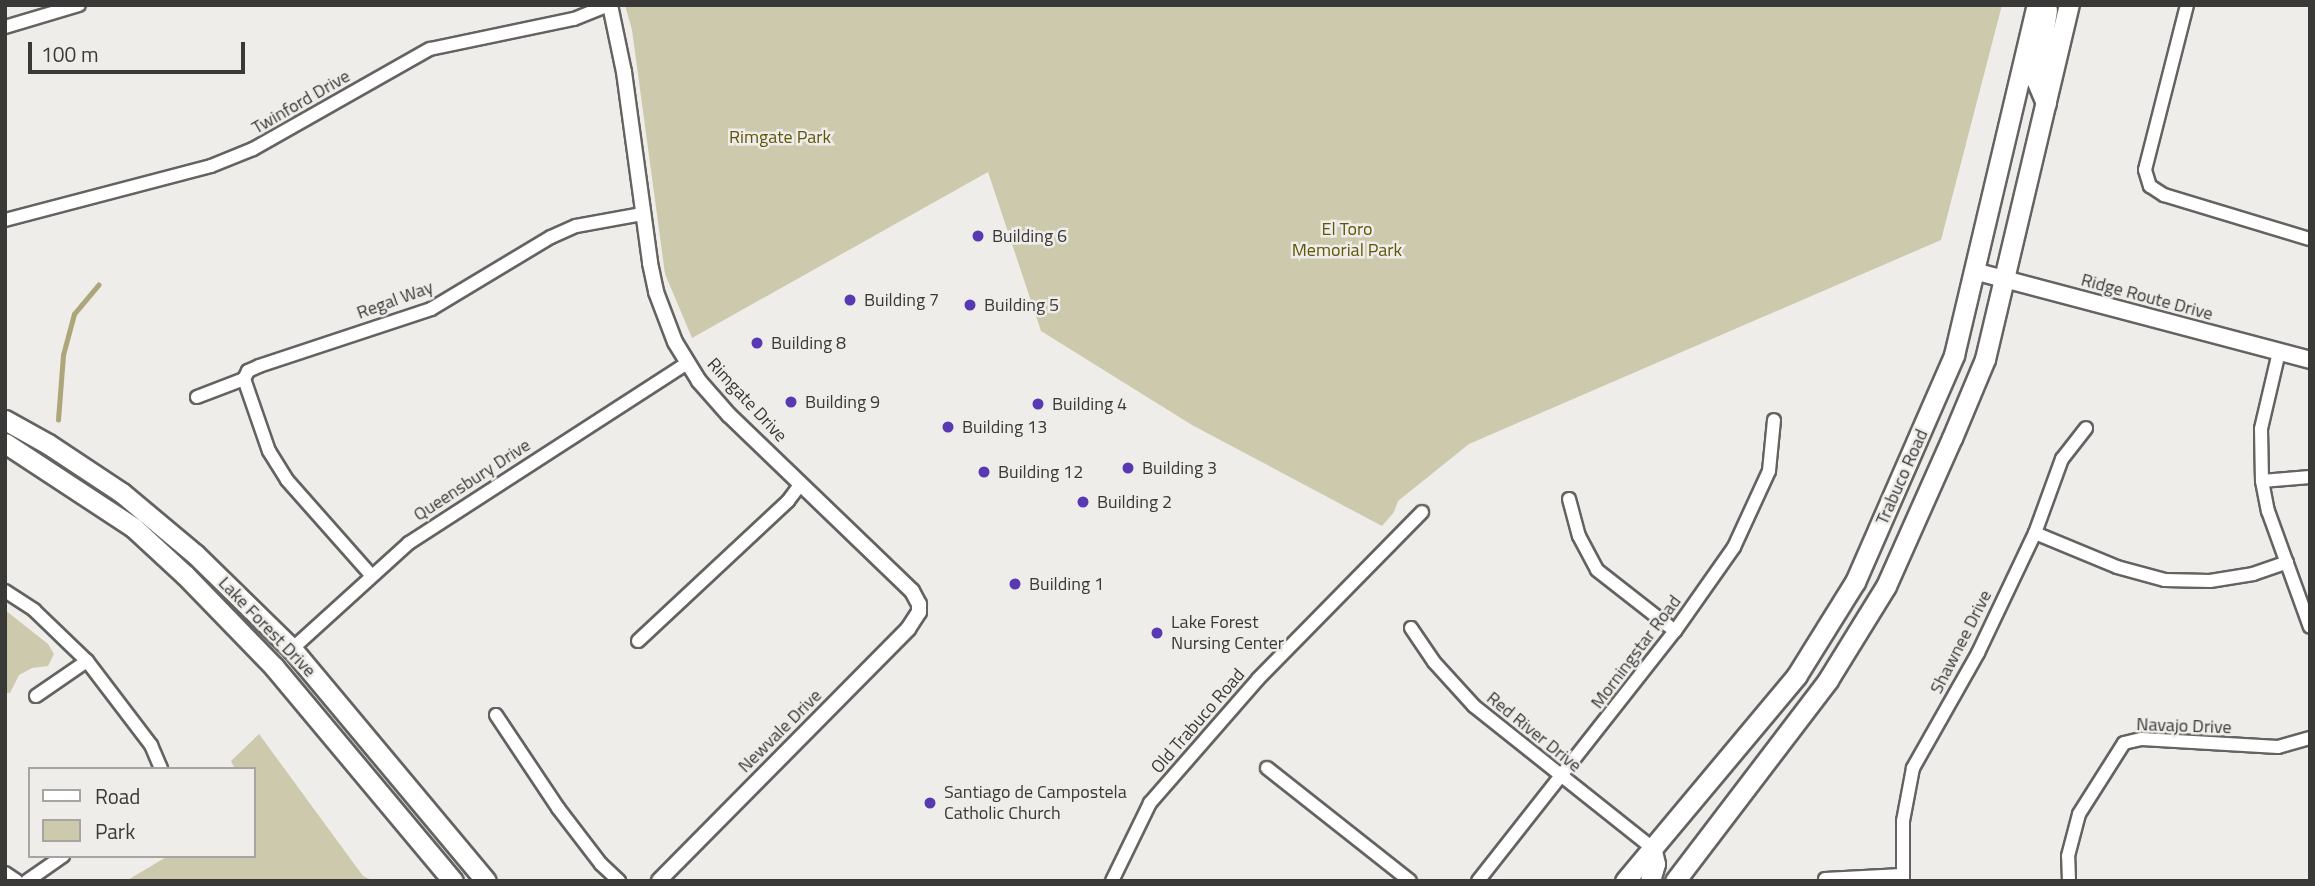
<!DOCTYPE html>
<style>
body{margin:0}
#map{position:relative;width:2315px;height:886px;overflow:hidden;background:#eeedea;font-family:"Titillium Web",sans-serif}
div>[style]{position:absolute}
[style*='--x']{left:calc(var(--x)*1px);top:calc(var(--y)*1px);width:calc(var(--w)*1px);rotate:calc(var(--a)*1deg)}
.green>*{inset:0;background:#cdc9ac}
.stream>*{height:4.5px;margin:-2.25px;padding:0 2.25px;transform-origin:2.25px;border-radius:2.25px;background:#ada67a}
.roads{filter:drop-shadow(2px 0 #646360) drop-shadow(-2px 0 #646360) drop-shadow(0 2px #646360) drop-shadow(0 -2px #646360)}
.minor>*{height:12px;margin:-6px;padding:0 6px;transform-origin:6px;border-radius:6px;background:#fff}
.tertiary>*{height:14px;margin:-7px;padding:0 7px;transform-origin:7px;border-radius:7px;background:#fff}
.secondary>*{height:16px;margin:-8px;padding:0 8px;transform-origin:8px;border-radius:8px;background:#fff}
.primary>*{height:19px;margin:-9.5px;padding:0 9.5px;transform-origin:9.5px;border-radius:9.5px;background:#fff}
.dots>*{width:19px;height:19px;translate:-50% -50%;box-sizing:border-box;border:4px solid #eeedea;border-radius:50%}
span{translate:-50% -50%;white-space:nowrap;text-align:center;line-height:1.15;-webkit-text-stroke:5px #eeedea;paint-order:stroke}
.street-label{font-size:18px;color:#393937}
.park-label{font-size:18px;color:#615608}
.poi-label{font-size:18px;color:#393937}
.left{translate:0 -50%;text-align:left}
.frame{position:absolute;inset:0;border:7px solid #393937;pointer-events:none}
.legend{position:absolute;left:28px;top:767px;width:228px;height:91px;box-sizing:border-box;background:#eeedea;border:2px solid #a6a5a2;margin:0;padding:9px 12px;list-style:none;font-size:21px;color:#393937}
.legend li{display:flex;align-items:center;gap:14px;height:35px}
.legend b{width:35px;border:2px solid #a6a5a2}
.scale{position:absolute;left:28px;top:42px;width:217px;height:32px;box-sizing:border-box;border:4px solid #393937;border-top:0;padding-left:9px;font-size:21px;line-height:24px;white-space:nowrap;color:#393937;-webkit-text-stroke:5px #eeedea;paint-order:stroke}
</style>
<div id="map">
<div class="green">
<div style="clip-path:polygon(625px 5px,2002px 5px,1941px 240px,1469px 444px,1398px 501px,1394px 512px,1382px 526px,1192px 425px,1041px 331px,988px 172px,692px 338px,665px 274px,632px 30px)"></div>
<div style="clip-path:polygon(5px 610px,48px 644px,54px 654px,48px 666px,32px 668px,19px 675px,10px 693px,5px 693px)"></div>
<div style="clip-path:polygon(259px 734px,363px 876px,374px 881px,126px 881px,168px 856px,254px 856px,254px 769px,235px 769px,231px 761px)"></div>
</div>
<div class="stream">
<div style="--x:58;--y:420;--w:65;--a:-85.6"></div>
<div style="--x:63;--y:355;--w:42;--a:-75"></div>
<div style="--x:74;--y:314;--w:38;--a:-50"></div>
</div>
<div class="roads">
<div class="minor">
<div style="--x:2187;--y:5;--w:170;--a:104.3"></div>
<div style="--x:2145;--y:170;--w:17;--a:73"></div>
<div style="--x:2150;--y:186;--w:17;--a:33"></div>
<div style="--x:2164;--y:195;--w:152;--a:16.8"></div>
<div style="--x:5;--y:27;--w:77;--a:-16.6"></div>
<div style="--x:5;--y:220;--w:213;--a:-14.7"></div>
<div style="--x:211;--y:166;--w:45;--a:-22"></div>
<div style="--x:253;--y:149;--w:203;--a:-29.5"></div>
<div style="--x:430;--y:49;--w:147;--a:-11.8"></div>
<div style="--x:574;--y:19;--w:37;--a:-22"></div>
<div style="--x:2279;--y:352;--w:79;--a:103.2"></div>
<div style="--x:2261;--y:429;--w:52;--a:88.9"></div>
<div style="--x:2262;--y:481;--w:31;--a:79"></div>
<div style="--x:2268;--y:511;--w:123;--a:70.1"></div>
<div style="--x:244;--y:379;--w:76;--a:70.9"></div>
<div style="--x:269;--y:451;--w:34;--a:58"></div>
<div style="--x:287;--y:480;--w:127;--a:48.5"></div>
<div style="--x:197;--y:397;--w:50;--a:-21"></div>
<div style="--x:244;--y:379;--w:9;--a:-63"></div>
<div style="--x:248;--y:371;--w:12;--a:-24"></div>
<div style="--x:259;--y:366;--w:181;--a:-18.3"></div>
<div style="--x:431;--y:309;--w:140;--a:-31"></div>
<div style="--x:551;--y:237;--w:27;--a:-24"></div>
<div style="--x:576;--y:226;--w:67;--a:-10.3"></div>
<div style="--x:2262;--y:481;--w:48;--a:-4.8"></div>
<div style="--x:1569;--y:499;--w:38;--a:75"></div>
<div style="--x:1579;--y:536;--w:38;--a:62"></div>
<div style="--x:1597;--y:570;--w:99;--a:38"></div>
<div style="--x:2035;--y:533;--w:89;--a:22.5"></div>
<div style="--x:2117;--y:567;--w:50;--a:15.2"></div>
<div style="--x:2165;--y:580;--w:45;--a:1.3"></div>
<div style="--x:2210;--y:581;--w:44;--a:-9.2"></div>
<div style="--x:2253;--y:574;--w:36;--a:-19"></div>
<div style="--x:5;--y:591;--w:35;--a:33"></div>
<div style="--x:34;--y:610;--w:74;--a:43.9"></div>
<div style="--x:87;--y:661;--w:106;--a:52.7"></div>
<div style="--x:151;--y:745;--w:26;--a:67"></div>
<div style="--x:1411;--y:628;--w:41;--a:55.9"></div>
<div style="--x:1434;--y:662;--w:59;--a:47.7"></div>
<div style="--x:1474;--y:706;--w:226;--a:38.5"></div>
<div style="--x:638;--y:641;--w:205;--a:-43"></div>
<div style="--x:788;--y:501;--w:21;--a:-53"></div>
<div style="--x:292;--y:649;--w:158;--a:-42.2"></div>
<div style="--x:409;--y:543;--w:331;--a:-32.9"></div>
<div style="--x:36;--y:696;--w:62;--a:-34.5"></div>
<div style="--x:496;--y:715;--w:112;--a:56.3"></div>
<div style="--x:558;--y:808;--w:71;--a:52.5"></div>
<div style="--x:601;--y:864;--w:25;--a:43"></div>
<div style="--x:1267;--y:768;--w:182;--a:38.3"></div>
<div style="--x:5;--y:873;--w:14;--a:34"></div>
<div style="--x:1825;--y:879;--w:77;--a:-3"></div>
<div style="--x:27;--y:881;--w:44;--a:-34.8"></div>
<div style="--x:1112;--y:881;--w:87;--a:-64"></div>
<div style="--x:1150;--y:803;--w:164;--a:-48.9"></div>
<div style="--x:1258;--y:679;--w:234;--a:-45.5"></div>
<div style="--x:1478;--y:881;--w:318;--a:-51.8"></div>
<div style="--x:1675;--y:631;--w:103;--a:-54.9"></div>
<div style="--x:1734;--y:547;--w:84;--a:-65.3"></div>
<div style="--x:1769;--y:471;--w:51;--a:-84.4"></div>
<div style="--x:1903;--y:881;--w:60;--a:-90"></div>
<div style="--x:1903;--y:821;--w:54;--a:-79.3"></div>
<div style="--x:1913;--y:768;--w:132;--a:-60.5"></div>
<div style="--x:1978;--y:653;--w:133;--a:-64.6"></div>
<div style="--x:2035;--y:533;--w:79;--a:-70"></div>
<div style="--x:2062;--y:459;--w:39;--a:-52"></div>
<div style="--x:2069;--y:881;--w:25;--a:-92"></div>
<div style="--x:2068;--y:856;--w:43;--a:-75.3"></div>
<div style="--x:2079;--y:814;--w:84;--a:-57.6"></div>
<div style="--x:2124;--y:743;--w:18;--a:-13"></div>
<div style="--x:2142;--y:739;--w:136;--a:3.4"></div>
<div style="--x:2278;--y:747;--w:33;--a:-16"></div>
</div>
<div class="tertiary">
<div style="--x:610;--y:5;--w:68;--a:78.2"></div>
<div style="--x:624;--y:72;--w:193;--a:82.2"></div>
<div style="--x:650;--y:263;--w:30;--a:78"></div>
<div style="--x:656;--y:292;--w:53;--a:69.2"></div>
<div style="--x:675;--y:342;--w:46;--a:58.4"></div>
<div style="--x:699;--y:381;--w:45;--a:48.6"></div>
<div style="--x:729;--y:415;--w:254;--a:43.9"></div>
<div style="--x:912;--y:591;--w:15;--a:62"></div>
<div style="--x:919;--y:604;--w:8;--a:90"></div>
<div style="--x:919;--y:612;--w:20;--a:123"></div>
<div style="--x:908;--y:629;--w:354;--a:134.7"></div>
</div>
<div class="secondary">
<div style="--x:1974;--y:271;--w:348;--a:14.8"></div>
</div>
<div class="primary">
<div style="--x:2046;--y:103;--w:25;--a:-113"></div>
<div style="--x:2036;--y:80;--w:71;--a:-81.1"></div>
<div style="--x:5;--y:420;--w:49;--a:29.2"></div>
<div style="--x:48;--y:444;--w:89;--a:33.5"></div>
<div style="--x:122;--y:493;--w:95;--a:39.9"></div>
<div style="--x:195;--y:554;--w:136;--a:44.4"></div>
<div style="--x:292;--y:649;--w:302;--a:50.1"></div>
<div style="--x:5;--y:443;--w:153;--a:33.3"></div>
<div style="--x:133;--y:527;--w:71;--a:42.7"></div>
<div style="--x:185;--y:575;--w:128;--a:45.9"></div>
<div style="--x:274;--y:667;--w:279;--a:50.1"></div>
<div style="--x:1625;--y:881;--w:268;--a:-50.1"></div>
<div style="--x:1797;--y:675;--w:110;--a:-58.1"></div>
<div style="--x:1855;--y:582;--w:248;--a:-66.4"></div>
<div style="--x:1954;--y:355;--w:360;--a:-76.7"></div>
<div style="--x:1650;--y:881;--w:18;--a:-74"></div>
<div style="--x:1655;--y:864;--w:17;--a:-103"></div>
<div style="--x:1675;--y:881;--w:253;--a:-52.7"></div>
<div style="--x:1828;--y:680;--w:110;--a:-58.3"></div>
<div style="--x:1886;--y:586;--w:162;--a:-66"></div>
<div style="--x:1952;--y:438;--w:86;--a:-67.3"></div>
<div style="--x:1985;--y:359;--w:364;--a:-76.7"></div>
</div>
</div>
<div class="dots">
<div style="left:978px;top:236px;background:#5839b1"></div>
<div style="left:850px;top:300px;background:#5839b1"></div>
<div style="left:970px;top:305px;background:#5839b1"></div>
<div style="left:757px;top:343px;background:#5839b1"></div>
<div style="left:791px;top:402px;background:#5839b1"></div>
<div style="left:1038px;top:404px;background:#5839b1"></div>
<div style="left:948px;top:427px;background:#5839b1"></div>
<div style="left:1128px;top:468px;background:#5839b1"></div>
<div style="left:984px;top:472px;background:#5839b1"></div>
<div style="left:1083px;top:502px;background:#5839b1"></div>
<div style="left:1015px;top:584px;background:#5839b1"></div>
<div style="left:1157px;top:633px;background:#5839b1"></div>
<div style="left:930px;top:803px;background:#5839b1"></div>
</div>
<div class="street-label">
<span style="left:301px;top:102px;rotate:-30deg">Twinford Drive</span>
<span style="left:2147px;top:297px;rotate:15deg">Ridge Route Drive</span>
<span style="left:395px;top:300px;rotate:-20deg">Regal Way</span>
<span style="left:747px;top:400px;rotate:47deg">Rimgate Drive</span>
<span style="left:1902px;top:477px;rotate:-66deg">Trabuco Road</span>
<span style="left:472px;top:480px;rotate:-33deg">Queensbury Drive</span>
<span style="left:267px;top:627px;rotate:46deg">Lake Forest Drive</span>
<span style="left:1961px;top:642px;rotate:-63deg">Shawnee Drive</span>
<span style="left:1636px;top:652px;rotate:-53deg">Morningstar Road</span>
<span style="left:1198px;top:721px;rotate:-49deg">Old Trabuco Road</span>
<span style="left:2184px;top:726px;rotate:2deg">Navajo Drive</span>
<span style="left:780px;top:731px;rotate:-45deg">Newvale Drive</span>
<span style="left:1534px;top:732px;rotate:39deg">Red River Drive</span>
</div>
<div class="park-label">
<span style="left:780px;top:137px">Rimgate Park</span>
<span style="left:1347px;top:240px">El Toro<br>Memorial Park</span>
</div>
<div class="poi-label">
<span class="left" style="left:992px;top:236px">Building 6</span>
<span class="left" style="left:864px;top:300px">Building 7</span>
<span class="left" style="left:984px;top:305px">Building 5</span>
<span class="left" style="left:771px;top:343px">Building 8</span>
<span class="left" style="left:805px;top:402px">Building 9</span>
<span class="left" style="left:1052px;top:404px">Building 4</span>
<span class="left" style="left:962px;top:427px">Building 13</span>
<span class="left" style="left:1142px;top:468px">Building 3</span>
<span class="left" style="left:998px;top:472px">Building 12</span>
<span class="left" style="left:1097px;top:502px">Building 2</span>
<span class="left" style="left:1029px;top:584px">Building 1</span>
<span class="left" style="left:1171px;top:633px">Lake Forest<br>Nursing Center</span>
<span class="left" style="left:944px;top:803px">Santiago de Campostela<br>Catholic Church</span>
</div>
<div class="frame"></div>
<ul class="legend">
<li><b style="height:9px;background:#fff"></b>Road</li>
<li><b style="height:19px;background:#cdc9ac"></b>Park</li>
</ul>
<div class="scale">100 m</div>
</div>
